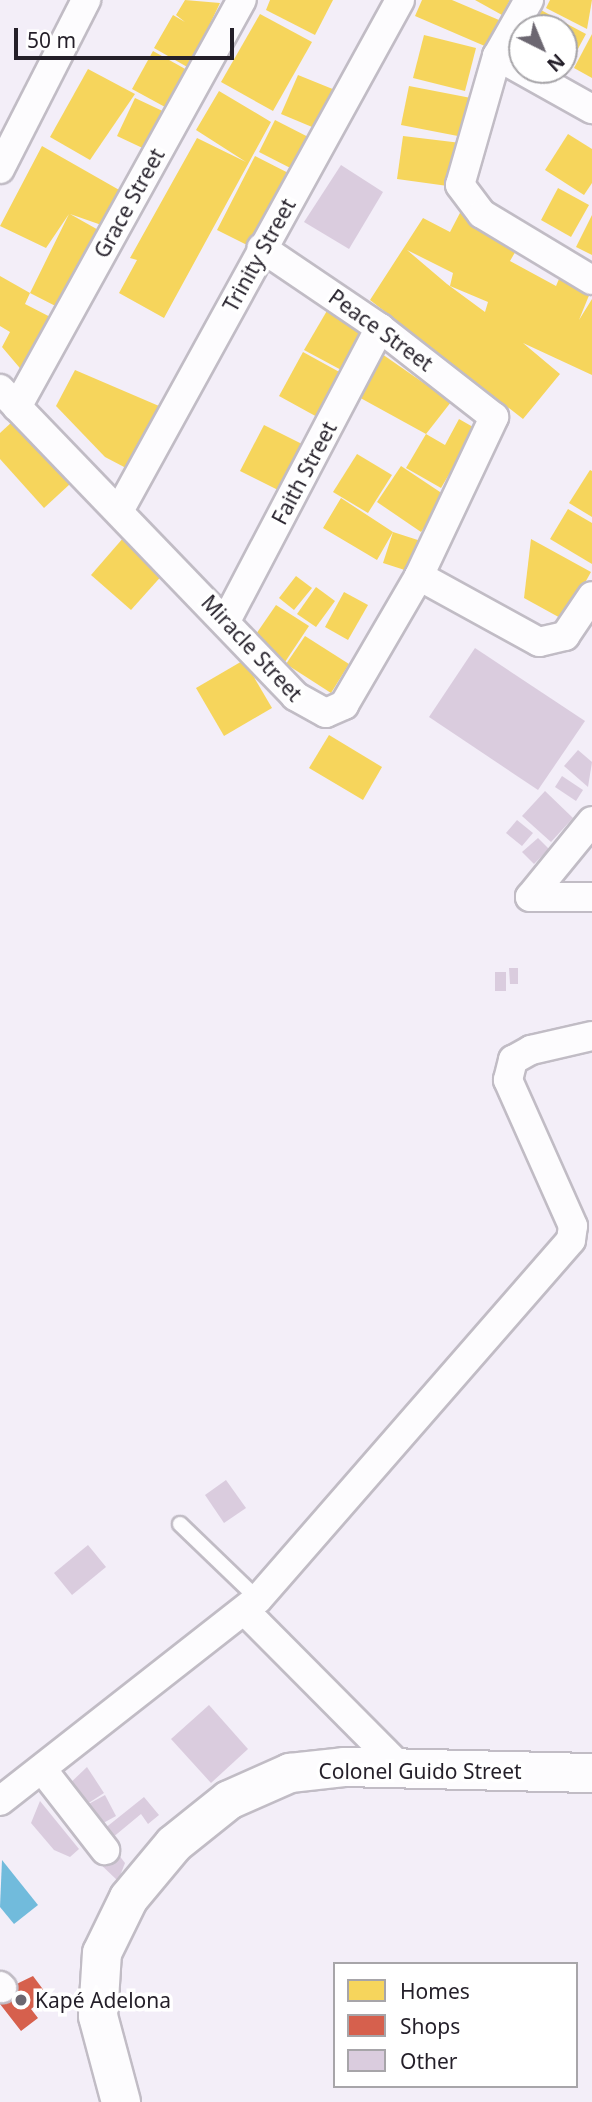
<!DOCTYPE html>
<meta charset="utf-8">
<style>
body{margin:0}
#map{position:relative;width:592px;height:2102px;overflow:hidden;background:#f3eef8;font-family:"Noto Sans",sans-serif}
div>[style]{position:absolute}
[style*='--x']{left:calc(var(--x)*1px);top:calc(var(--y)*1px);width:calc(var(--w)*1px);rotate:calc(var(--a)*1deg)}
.water>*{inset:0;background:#71bbdc}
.homes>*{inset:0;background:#f6d55c}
.shops>*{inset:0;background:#d6604d}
.building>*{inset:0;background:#daccde}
.roads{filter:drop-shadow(2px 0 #c1bcc5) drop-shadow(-2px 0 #c1bcc5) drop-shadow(0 2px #c1bcc5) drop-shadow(0 -2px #c1bcc5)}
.lane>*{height:14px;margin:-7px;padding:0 7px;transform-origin:7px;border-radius:7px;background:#fdfcfe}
.street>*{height:28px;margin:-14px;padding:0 14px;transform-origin:14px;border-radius:14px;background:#fdfcfe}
.secondary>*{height:38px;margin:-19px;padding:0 19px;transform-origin:19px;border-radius:19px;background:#fdfcfe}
.dots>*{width:19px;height:19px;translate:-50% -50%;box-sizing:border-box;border:4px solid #fff;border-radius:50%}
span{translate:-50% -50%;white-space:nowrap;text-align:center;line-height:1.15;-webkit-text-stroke:7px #fff;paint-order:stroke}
.street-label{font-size:21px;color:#241f29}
.poi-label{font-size:21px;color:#241f29}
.left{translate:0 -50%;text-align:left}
.legend{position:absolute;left:333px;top:1962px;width:245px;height:126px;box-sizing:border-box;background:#fff;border:2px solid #a7a5a9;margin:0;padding:9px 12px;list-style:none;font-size:21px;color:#241f29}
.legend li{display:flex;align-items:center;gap:14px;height:35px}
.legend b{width:35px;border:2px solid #a7a5a9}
.north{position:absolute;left:508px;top:14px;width:70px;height:70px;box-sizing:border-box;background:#fff;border:2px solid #a7a5a9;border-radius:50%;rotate:137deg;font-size:19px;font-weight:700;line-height:28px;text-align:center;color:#241f29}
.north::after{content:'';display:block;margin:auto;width:24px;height:32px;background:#6c6771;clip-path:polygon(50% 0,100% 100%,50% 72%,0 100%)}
.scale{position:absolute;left:14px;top:28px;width:220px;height:32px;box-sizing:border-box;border:4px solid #241f29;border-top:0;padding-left:9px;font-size:21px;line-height:24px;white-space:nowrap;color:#241f29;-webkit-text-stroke:5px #fff;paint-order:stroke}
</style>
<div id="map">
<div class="water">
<div style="clip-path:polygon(2px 1860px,38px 1905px,14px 1924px,0 1907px)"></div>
</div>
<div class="homes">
<div style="clip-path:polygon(185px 0,220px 3px,189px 68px,154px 48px,173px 15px,185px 22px,176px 15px)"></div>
<div style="clip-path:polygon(270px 0,333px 0,315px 35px,266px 10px)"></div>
<div style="clip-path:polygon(422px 0,452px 0,499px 20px,487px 47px,415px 16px)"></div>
<div style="clip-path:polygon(475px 0,510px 0,502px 15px)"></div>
<div style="clip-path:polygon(550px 0,592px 0,587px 29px,546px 8px)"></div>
<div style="clip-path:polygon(539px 9px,586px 34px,567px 69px,564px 28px,528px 28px)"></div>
<div style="clip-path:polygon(260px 14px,312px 42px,273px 111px,221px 82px)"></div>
<div style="clip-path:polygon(592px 34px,592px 78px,574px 68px)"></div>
<div style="clip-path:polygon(424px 35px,476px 48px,465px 91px,413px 78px)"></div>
<div style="clip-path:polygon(153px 51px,196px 75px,176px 113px,132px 89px)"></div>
<div style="clip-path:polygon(88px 69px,135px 94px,90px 160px,50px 137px)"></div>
<div style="clip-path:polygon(298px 75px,340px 92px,324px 132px,281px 114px)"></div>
<div style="clip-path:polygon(409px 86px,471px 98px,463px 137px,401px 125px)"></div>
<div style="clip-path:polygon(219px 91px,271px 122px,164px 318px,119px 293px,137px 260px,130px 258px,197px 138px,246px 162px,196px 130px)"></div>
<div style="clip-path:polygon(135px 98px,169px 114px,151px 152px,117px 136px)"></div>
<div style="clip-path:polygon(275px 120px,320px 143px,304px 175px,259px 152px)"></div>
<div style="clip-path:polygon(568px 134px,592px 149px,592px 183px,584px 195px,545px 170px)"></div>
<div style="clip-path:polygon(403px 136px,461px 143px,455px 187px,397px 179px)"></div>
<div style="clip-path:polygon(42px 146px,128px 195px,110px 228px,70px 214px,109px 236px,75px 316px,30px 293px,69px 214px,46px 248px,0 226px)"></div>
<div style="clip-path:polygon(255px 156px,306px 182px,292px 208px,273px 199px,249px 246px,217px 230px)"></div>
<div style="clip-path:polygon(558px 188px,589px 205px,571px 237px,541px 220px)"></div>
<div style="clip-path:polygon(evenodd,461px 211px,476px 214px,477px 228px,517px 249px,510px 261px,556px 286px,562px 272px,592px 288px,579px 320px,592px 299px,592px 375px,523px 343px,560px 374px,523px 419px,370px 300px,423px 218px,450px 232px,461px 211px,407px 250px,453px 273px,450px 286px,488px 302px,485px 312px,447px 284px,407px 250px)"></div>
<div style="clip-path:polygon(592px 215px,592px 255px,576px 247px)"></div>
<div style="clip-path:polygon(0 276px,30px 293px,25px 304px,60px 322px,30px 380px,2px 347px,10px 332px,0 326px)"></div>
<div style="clip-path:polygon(328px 309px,377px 338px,345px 372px,304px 350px)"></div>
<div style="clip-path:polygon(303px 352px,343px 374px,319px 418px,279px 396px)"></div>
<div style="clip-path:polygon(382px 354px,451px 402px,426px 434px,355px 395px)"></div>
<div style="clip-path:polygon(75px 370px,180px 415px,147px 479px,105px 457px,56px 406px)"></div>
<div style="clip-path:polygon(459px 419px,487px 435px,461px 454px,441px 488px,406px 468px,426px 434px,445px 445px)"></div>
<div style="clip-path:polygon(13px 421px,70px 484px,44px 508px,0 459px,0 433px)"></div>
<div style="clip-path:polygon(264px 425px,308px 447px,284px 493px,240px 471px)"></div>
<div style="clip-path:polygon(357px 454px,392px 475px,368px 513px,333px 492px)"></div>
<div style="clip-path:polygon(401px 466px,446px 496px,421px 532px,377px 502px)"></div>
<div style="clip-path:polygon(590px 470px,592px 471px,592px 517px,569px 503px)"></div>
<div style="clip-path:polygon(341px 498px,393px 532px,424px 542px,414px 573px,383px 563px,393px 532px,377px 560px,323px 528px)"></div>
<div style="clip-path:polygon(568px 509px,592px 523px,592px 564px,550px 539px)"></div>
<div style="clip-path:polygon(124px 537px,165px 572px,131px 610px,91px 575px)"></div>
<div style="clip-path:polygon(531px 539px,591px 572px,564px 620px,524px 598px)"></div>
<div style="clip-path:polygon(296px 576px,312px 588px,294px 610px,279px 598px)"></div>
<div style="clip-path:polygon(316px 587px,335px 601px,316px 627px,297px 614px)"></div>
<div style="clip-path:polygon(344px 592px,368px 605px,348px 640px,325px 627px)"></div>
<div style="clip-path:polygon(276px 605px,309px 626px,285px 662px,252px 640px)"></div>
<div style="clip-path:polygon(305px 636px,349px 664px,331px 693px,286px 664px)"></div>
<div style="clip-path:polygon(244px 660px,272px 708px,224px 736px,196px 688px)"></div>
<div style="clip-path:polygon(329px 735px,382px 767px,363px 800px,309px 768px)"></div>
</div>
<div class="shops">
<div style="clip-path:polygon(33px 1976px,48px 1996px,31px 2009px,38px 2018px,21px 2031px,0 2004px,0 1992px)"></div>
</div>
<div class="building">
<div style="clip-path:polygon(341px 165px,383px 192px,349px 249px,304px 222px)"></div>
<div style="clip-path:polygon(475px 648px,585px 721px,538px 790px,429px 717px)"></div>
<div style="clip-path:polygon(578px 750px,592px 762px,588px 787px,564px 766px)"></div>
<div style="clip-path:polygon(562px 776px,583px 790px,576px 801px,555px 787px)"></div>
<div style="clip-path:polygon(545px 791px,573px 818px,551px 842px,522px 816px)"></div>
<div style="clip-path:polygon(517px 820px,533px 833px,522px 846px,506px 833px)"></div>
<div style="clip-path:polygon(538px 838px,549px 849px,534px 864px,522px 852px)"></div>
<div style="clip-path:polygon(509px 968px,518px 968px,518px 984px,510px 984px)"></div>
<div style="clip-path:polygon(495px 972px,506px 972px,506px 991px,495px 991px)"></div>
<div style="clip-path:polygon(226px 1480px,246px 1508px,224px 1523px,205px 1495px)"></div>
<div style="clip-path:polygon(88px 1545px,106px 1567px,72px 1595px,54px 1573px)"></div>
<div style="clip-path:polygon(209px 1705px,248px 1749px,211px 1783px,171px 1739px)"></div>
<div style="clip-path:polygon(87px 1767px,104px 1793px,78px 1810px,65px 1788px)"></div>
<div style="clip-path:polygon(105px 1795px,116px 1816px,96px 1827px,85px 1806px)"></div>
<div style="clip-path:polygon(144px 1797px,159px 1815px,148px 1824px,141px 1814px,106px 1843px,99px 1833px)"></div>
<div style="clip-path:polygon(40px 1801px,79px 1849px,70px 1857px,54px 1850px,31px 1823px)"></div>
<div style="clip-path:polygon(118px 1854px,125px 1863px,118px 1881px,96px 1860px)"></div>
</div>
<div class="roads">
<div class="lane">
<div style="--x:180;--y:1524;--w:108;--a:43.9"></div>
</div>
<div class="street">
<div style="--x:529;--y:0;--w:64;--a:119.7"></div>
<div style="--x:497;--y:56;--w:134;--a:106"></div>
<div style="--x:460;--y:185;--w:36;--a:53"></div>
<div style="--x:482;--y:214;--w:128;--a:31"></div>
<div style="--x:497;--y:56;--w:109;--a:29.2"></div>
<div style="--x:0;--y:169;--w:190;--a:-63"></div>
<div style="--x:0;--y:389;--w:426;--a:46.1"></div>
<div style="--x:295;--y:696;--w:35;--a:29"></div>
<div style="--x:326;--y:713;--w:20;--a:-24"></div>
<div style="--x:344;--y:705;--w:149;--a:-59.8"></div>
<div style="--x:419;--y:576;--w:176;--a:-64.7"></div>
<div style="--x:494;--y:417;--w:145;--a:-142"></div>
<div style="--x:380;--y:328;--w:143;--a:-145.9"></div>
<div style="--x:17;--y:407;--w:465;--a:-61.1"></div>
<div style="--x:119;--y:511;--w:583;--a:-61.19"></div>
<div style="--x:419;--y:576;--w:137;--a:28.8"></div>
<div style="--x:539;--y:642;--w:27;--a:-13"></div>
<div style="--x:565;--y:636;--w:48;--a:-56"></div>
<div style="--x:227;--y:619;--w:329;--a:-62.3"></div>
<div style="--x:530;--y:897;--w:98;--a:-50.8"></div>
<div style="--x:530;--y:897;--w:62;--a:0"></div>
<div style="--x:245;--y:1611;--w:223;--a:45.2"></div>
<div style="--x:42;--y:1769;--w:103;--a:52.1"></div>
<div style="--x:0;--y:1801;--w:328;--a:-38.1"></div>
<div style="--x:258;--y:1599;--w:476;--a:-48.9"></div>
<div style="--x:571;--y:1240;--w:14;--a:-82"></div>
<div style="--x:573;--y:1226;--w:160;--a:-114"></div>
<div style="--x:508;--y:1080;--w:21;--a:-76"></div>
<div style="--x:513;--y:1060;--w:21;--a:-29"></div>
<div style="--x:531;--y:1050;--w:63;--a:-12.9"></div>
<div style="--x:0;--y:1986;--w:3;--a:45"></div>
</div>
<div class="secondary">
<div style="--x:121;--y:2102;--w:89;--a:-105"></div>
<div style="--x:98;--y:2016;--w:63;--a:-86.4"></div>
<div style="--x:102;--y:1953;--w:61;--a:-63.9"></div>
<div style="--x:129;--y:1898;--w:70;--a:-50.2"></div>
<div style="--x:174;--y:1844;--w:70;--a:-38.7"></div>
<div style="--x:229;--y:1800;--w:67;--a:-23.9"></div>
<div style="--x:290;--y:1773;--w:54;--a:-6.3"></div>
<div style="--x:344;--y:1767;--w:248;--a:1.4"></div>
</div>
</div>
<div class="dots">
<div style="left:21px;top:2000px;background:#6c6771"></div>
</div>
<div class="street-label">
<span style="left:129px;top:203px;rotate:-61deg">Grace Street</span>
<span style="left:259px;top:255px;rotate:-61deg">Trinity Street</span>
<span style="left:381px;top:330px;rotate:36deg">Peace Street</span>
<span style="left:304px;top:473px;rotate:-62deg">Faith Street</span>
<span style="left:252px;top:648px;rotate:47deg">Miracle Street</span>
<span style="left:420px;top:1771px">Colonel Guido Street</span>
</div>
<div class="poi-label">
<span class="left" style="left:35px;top:2000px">Kapé Adelona</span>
</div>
<ul class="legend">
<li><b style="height:19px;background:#f6d55c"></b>Homes</li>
<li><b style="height:19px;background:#d6604d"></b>Shops</li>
<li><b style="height:19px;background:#daccde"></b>Other</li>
</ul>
<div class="north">N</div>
<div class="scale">50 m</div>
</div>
